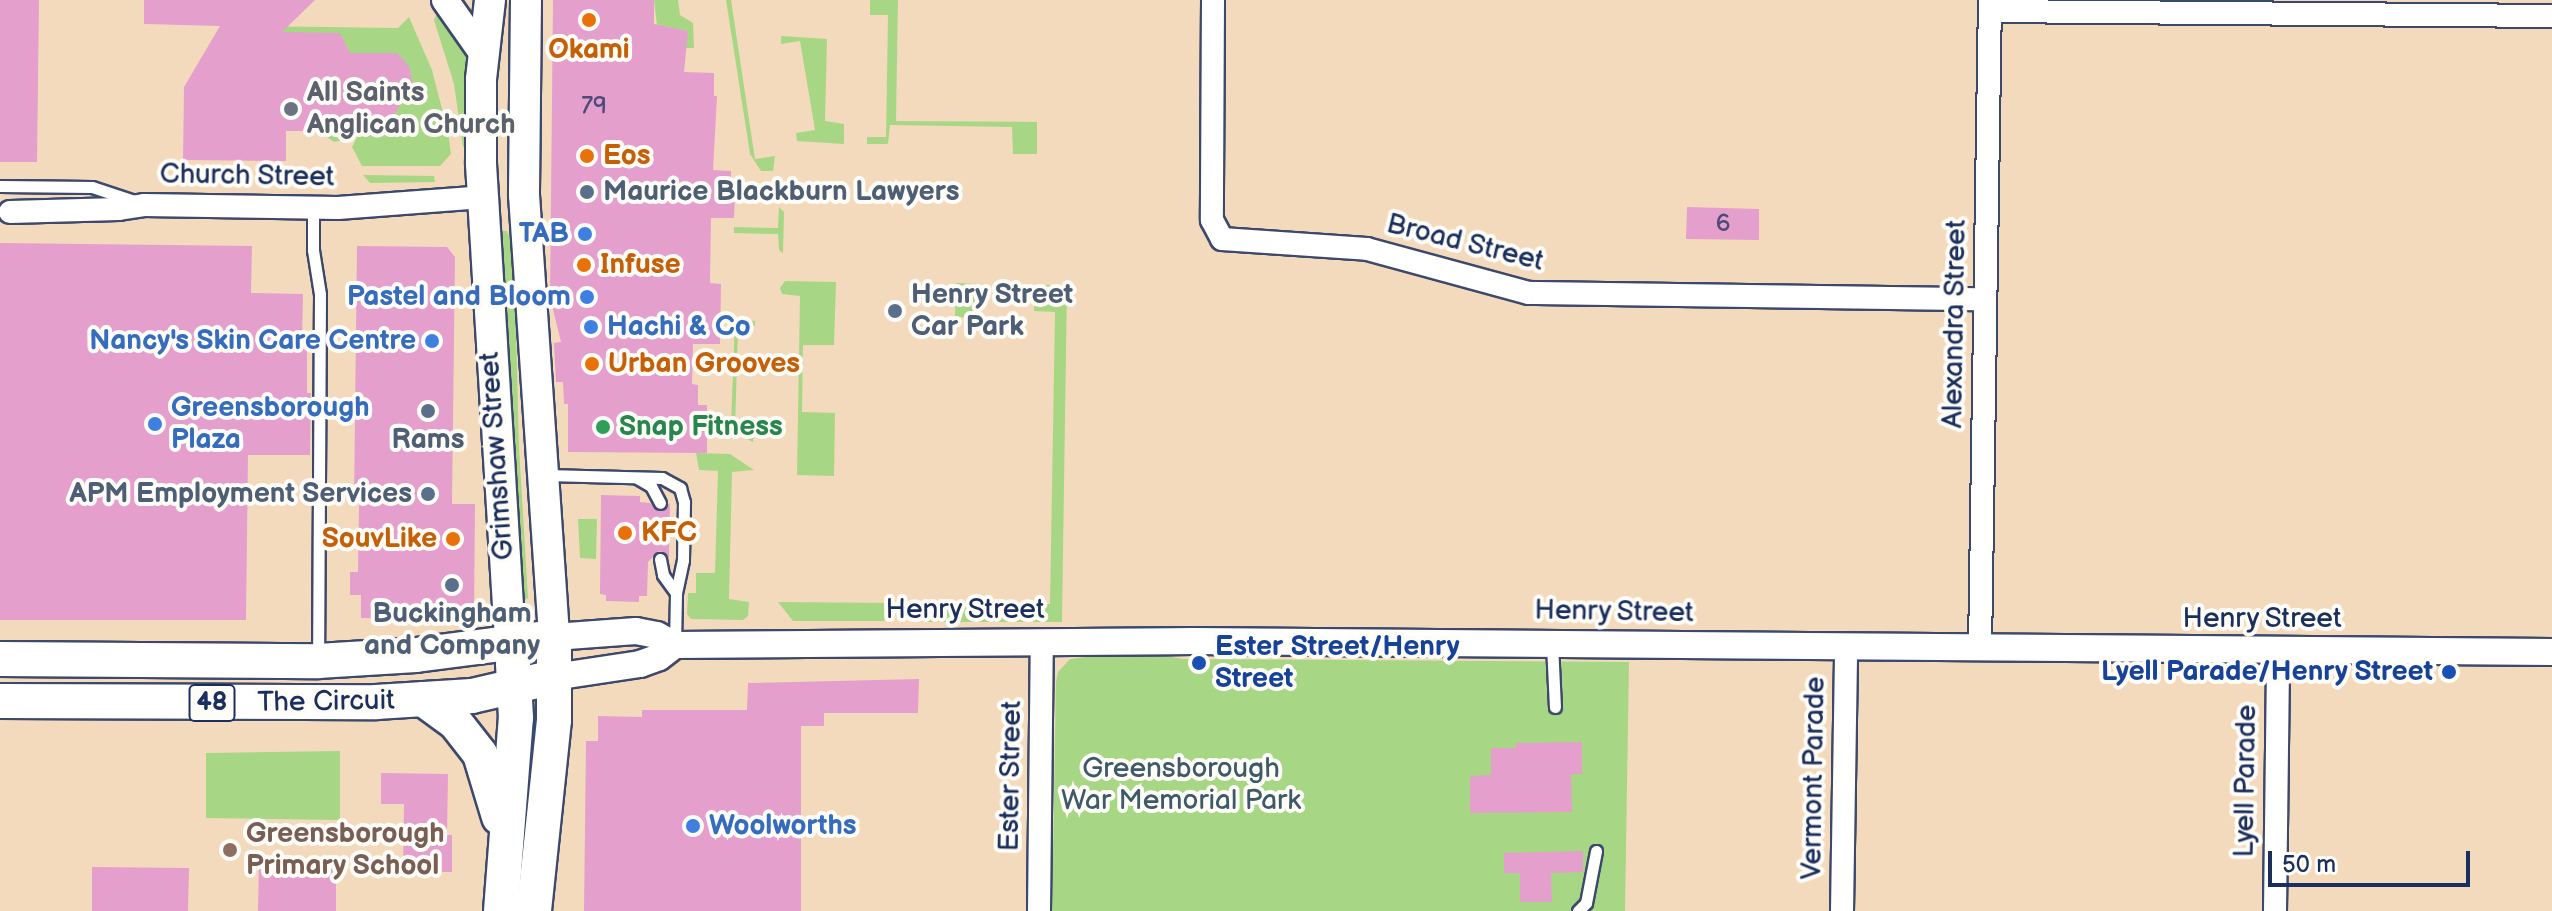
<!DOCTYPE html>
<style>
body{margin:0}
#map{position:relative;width:2552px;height:911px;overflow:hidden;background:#f4dabd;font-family:"Balsamiq Sans",sans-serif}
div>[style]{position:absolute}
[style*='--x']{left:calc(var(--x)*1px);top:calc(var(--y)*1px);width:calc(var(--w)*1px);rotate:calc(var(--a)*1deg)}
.green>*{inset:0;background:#a7d785}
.building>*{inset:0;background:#e49fcd}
.roads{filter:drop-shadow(2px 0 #3c496c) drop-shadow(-2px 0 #3c496c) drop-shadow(0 2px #3c496c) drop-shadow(0 -2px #3c496c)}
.service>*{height:11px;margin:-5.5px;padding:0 5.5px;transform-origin:5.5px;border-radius:5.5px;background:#fff}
.minor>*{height:22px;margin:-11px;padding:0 11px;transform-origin:11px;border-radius:11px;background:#fff}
.tertiary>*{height:26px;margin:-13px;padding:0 13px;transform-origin:13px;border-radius:13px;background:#fff}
.secondary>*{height:30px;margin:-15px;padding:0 15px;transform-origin:15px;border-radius:15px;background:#fff}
.primary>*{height:34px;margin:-17px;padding:0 17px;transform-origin:17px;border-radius:17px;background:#fff}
.dots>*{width:22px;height:22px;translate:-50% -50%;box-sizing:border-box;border:4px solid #fdfcf7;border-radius:50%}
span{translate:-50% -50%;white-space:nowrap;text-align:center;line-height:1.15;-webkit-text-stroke:8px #fdfcf7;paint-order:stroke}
.number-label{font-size:24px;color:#4d4b7a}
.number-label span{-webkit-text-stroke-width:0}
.shield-label span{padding:2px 6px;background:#fdfcf7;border:2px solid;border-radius:6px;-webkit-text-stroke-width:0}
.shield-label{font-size:26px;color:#1b2f5e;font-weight:700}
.food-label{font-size:28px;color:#c56008;font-weight:700}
.left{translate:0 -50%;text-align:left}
.right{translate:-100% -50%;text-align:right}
.worship-label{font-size:28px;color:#5b616d;font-weight:700}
.street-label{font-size:28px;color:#1b2f5e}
.service-label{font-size:28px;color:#4e5e75;font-weight:700}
.shop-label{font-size:28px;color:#366cbe;font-weight:700}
.leisure-label{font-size:28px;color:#27864d;font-weight:700}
.transit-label{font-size:28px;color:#164399;font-weight:700}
.park-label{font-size:28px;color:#3e5968}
.education-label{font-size:28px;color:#785e54;font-weight:700}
.scale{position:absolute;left:2268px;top:851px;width:202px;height:36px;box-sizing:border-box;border:4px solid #1b2f5e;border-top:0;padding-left:10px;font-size:24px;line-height:28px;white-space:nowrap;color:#1b2f5e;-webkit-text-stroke:6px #fdfcf7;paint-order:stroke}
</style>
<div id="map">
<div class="green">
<div style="clip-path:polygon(654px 0,678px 0,680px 15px,693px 23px,694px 48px,686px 48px,687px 31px,657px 25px)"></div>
<div style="clip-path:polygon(726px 0,731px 0,755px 159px,775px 156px,773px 171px,761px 171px,750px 154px)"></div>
<div style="clip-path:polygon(870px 0,898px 0,896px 121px,1037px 122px,1037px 154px,1013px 154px,1012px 127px,890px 125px,888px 144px,867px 144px,867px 137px,886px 137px,888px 15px,870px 15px)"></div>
<div style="clip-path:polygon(439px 8px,467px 49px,468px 146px,463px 147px,454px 84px,434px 20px)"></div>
<div style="clip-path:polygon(409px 17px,432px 70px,448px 132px,451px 154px,440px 166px,362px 166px,352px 147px,357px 137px,334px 142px,324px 135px,397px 53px,341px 53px,248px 32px,248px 26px,398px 28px)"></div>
<div style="clip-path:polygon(781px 36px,827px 39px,825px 121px,844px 124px,844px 144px,797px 141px,796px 133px,815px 130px,800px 41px,781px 44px)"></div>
<div style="clip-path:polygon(363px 175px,434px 176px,435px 182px,370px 183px)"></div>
<div style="clip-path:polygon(779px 207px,784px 212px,783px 253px,779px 250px,778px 234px,734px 233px,734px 227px,778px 228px)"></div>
<div style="clip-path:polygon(501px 231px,507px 231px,514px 250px,519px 447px,528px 598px,524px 601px)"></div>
<div style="clip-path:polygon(785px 281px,836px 282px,834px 345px,803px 345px,802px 412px,835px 413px,834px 476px,797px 475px,800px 296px,782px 294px,780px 288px)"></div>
<div style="clip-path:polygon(956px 283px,978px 284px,977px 318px,955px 317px)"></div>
<div style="clip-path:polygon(1035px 285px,1067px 285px,1062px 622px,927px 622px,922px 603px,1050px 604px,1055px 312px,1034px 311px)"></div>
<div style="clip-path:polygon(735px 321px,755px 321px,755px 326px,738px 328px,735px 430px,754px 433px,753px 442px,737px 434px,731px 424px)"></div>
<div style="clip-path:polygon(696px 453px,730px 454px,754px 470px,732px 472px,729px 599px,749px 602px,748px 616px,743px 620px,691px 619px,687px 614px,688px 593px,696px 593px,696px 573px,715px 573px,718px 471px,699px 470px)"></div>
<div style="clip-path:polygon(578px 519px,597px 519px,596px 559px,580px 558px)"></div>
<div style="clip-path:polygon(778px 602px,895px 603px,895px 607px,884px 621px,793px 621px)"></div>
<div style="clip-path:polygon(1108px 654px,1162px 655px,1183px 659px,1629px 662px,1625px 911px,1052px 911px,1056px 682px,1058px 672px,1070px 659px)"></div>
<div style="clip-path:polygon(340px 751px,340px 820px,206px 818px,206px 753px)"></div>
</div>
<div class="building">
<div style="clip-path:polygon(0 0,39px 0,37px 162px,0 162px)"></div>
<div style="clip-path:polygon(144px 0,315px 0,282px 32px,340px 33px,350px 53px,397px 53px,409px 66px,413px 83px,385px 131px,286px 131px,286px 161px,183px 160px,184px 87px,220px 26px,144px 24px)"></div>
<div style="clip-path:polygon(553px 0,654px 0,654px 24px,688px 31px,684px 72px,714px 73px,714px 96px,717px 96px,713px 170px,731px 171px,731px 193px,735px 193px,734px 218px,711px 218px,710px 283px,721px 284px,720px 344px,693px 344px,692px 384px,698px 385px,698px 405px,707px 405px,707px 453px,568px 452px,568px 404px,564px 404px,563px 382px,556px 382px,554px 343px,561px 342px,550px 297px)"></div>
<div style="clip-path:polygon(1687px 207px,1759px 209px,1759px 240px,1686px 239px)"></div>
<div style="clip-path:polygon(0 243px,252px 246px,251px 293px,303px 294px,302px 343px,307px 343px,307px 393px,311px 393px,310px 455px,248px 455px,246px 620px,0 620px)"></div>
<div style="clip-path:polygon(357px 246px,447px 247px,455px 257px,452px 504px,475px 504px,474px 619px,361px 618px,361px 595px,350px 595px,350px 572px,358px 572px,359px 503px,354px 502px)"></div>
<div style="clip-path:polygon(601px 495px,640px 496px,640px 502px,650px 503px,659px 511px,670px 503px,669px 559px,659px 551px,648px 562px,647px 596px,639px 596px,639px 602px,606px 601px,606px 595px,600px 594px)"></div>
<div style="clip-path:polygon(919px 679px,918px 713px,824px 713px,824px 726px,801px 726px,801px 911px,584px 911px,586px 741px,598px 741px,598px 716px,642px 717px,642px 710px,747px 710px,748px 683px)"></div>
<div style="clip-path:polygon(1582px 742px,1582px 774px,1571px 774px,1572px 812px,1470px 813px,1470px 776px,1491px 775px,1491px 748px,1516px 748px,1516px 743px)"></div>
<div style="clip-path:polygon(381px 773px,448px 774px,447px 835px,452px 835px,452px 872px,403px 872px,404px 804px,381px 804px)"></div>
<div style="clip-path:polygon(1583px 851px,1583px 872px,1551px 873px,1552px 902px,1520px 902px,1520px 873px,1504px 873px,1504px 853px)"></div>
<div style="clip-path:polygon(259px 860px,317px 860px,317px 869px,336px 869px,336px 911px,258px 911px)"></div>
<div style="clip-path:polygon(92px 867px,189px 868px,188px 911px,92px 911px)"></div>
</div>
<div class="roads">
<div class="service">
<div style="--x:0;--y:186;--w:92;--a:0.6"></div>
<div style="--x:92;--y:187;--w:47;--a:18.4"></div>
<div style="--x:313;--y:208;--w:42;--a:90"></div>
<div style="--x:313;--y:250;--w:45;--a:81"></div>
<div style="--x:320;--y:294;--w:365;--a:90.3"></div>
<div style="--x:546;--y:475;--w:116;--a:1.5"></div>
<div style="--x:662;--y:478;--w:21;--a:29"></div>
<div style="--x:680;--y:488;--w:15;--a:74"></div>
<div style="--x:684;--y:502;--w:58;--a:91"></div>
<div style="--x:683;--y:560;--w:34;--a:102"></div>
<div style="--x:676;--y:593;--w:50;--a:91.1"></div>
<div style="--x:637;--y:478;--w:16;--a:30"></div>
<div style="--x:651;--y:486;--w:19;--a:62"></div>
<div style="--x:660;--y:559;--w:16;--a:79"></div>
<div style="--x:663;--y:575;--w:22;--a:54"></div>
<div style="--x:1552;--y:644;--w:63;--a:87.3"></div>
<div style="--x:1578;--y:911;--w:11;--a:-45"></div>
<div style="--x:1586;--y:903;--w:53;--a:-79.1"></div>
</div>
<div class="minor">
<div style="--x:1213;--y:0;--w:220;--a:90.3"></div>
<div style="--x:1212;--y:220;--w:21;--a:62"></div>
<div style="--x:1222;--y:239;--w:145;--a:3.9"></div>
<div style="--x:1367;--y:249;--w:168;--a:15.2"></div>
<div style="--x:1529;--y:293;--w:456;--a:0.8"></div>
<div style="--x:1990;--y:11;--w:562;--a:0.51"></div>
<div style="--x:10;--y:212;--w:109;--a:-1.6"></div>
<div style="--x:119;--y:209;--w:25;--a:-9"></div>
<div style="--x:144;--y:205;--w:194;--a:0.9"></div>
<div style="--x:338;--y:208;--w:145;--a:-4.3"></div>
<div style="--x:1980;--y:649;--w:649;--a:-89.12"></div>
<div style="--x:1039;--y:911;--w:270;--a:-89.4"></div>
<div style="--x:1842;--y:911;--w:264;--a:-89.1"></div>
<div style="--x:2275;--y:911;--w:260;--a:-89.3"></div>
</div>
<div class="tertiary">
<div style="--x:445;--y:0;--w:66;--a:54.9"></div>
<div style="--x:554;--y:637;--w:82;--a:-4.2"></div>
<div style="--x:636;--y:631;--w:21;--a:11"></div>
<div style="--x:657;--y:635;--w:21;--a:29"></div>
<div style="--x:675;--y:645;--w:518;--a:-0.44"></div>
<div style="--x:1193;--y:641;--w:1359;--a:0.46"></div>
<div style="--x:554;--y:677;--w:87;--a:-8.6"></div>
<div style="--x:640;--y:664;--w:20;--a:-20"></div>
<div style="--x:659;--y:657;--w:20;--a:-37"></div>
</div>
<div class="secondary">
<div style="--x:490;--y:0;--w:80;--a:96.5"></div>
<div style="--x:481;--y:79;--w:85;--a:90"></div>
<div style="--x:481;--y:164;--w:480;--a:86.5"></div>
<div style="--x:526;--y:0;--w:195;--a:90.6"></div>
<div style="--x:524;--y:195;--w:443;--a:86.1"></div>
</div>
<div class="primary">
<div style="--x:0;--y:659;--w:318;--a:0.4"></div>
<div style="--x:318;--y:661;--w:98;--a:-3.5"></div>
<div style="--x:416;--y:655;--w:139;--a:-7.4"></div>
<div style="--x:554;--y:637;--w:83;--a:90"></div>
<div style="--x:554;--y:720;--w:192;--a:96"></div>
<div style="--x:423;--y:699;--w:39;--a:36"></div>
<div style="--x:455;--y:722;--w:41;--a:52"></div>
<div style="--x:480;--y:754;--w:66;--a:73.2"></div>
<div style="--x:0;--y:701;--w:376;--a:0.2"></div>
<div style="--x:376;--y:702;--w:96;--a:-3.6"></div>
<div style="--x:472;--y:696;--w:84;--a:-13"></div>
<div style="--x:501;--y:911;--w:194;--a:-85.6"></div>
<div style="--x:516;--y:718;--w:54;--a:-93.2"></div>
</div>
</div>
<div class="dots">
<div style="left:589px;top:20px;background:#e8710a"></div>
<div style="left:291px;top:109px;background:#6b7280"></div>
<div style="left:587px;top:156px;background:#e8710a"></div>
<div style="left:587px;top:192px;background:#5c6f8a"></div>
<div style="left:585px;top:234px;background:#3f7fe0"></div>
<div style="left:584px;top:265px;background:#e8710a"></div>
<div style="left:587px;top:297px;background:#3f7fe0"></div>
<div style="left:895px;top:311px;background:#5c6f8a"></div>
<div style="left:591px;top:327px;background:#3f7fe0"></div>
<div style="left:432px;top:341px;background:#3f7fe0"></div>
<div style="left:592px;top:364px;background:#e8710a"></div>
<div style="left:428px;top:411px;background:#5c6f8a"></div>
<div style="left:155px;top:424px;background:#3f7fe0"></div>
<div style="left:603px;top:427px;background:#2e9e5b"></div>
<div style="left:428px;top:494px;background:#5c6f8a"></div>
<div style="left:625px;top:533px;background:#e8710a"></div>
<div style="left:453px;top:539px;background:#e8710a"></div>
<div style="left:452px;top:585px;background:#5c6f8a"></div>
<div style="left:1199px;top:663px;background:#1a4fb4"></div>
<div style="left:2449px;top:672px;background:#1a4fb4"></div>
<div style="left:693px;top:826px;background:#3f7fe0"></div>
<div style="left:230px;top:850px;background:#8d6e63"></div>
</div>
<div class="number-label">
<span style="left:594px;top:106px">79</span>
<span style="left:1723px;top:224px">6</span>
</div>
<div class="shield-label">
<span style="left:212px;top:703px">48</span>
</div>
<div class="food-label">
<span style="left:589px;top:50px">Okami</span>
<span class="left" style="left:603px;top:156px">Eos</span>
<span class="left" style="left:600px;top:265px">Infuse</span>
<span class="left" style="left:608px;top:364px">Urban Grooves</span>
<span class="left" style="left:641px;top:533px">KFC</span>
<span class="right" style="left:437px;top:539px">SouvLike</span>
</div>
<div class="worship-label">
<span class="left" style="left:307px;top:109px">All Saints<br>Anglican Church</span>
</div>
<div class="street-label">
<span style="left:247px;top:176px;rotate:1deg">Church Street</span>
<span style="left:1465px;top:243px;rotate:14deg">Broad Street</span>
<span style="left:1955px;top:324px;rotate:-89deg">Alexandra Street</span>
<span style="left:497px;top:456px;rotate:-94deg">Grimshaw Street</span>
<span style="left:965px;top:610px">Henry Street</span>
<span style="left:1614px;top:612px;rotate:1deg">Henry Street</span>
<span style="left:2262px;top:619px">Henry Street</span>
<span style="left:326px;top:702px;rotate:-1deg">The Circuit</span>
<span style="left:1011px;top:776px;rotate:-89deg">Ester Street</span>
<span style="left:1814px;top:778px;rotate:-89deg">Vermont Parade</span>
<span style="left:2246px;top:781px;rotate:-89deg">Lyell Parade</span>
</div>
<div class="service-label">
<span class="left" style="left:603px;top:192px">Maurice Blackburn Lawyers</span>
<span class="left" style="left:911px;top:311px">Henry Street<br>Car Park</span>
<span style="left:428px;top:440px">Rams</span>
<span class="right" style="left:412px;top:494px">APM Employment Services</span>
<span style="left:452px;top:630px">Buckingham<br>and Company</span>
</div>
<div class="shop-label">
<span class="right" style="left:569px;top:234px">TAB</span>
<span class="right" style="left:571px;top:297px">Pastel and Bloom</span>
<span class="left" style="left:607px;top:327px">Hachi &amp; Co</span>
<span class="right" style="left:416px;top:341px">Nancy's Skin Care Centre</span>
<span class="left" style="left:171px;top:424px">Greensborough<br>Plaza</span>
<span class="left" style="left:709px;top:826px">Woolworths</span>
</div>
<div class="leisure-label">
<span class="left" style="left:619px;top:427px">Snap Fitness</span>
</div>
<div class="transit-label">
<span class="left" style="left:1215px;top:663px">Ester Street/Henry<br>Street</span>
<span class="right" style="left:2433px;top:672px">Lyell Parade/Henry Street</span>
</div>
<div class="park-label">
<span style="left:1181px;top:785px">Greensborough<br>War Memorial Park</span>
</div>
<div class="education-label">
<span class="left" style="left:246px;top:850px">Greensborough<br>Primary School</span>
</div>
<div class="scale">50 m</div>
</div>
